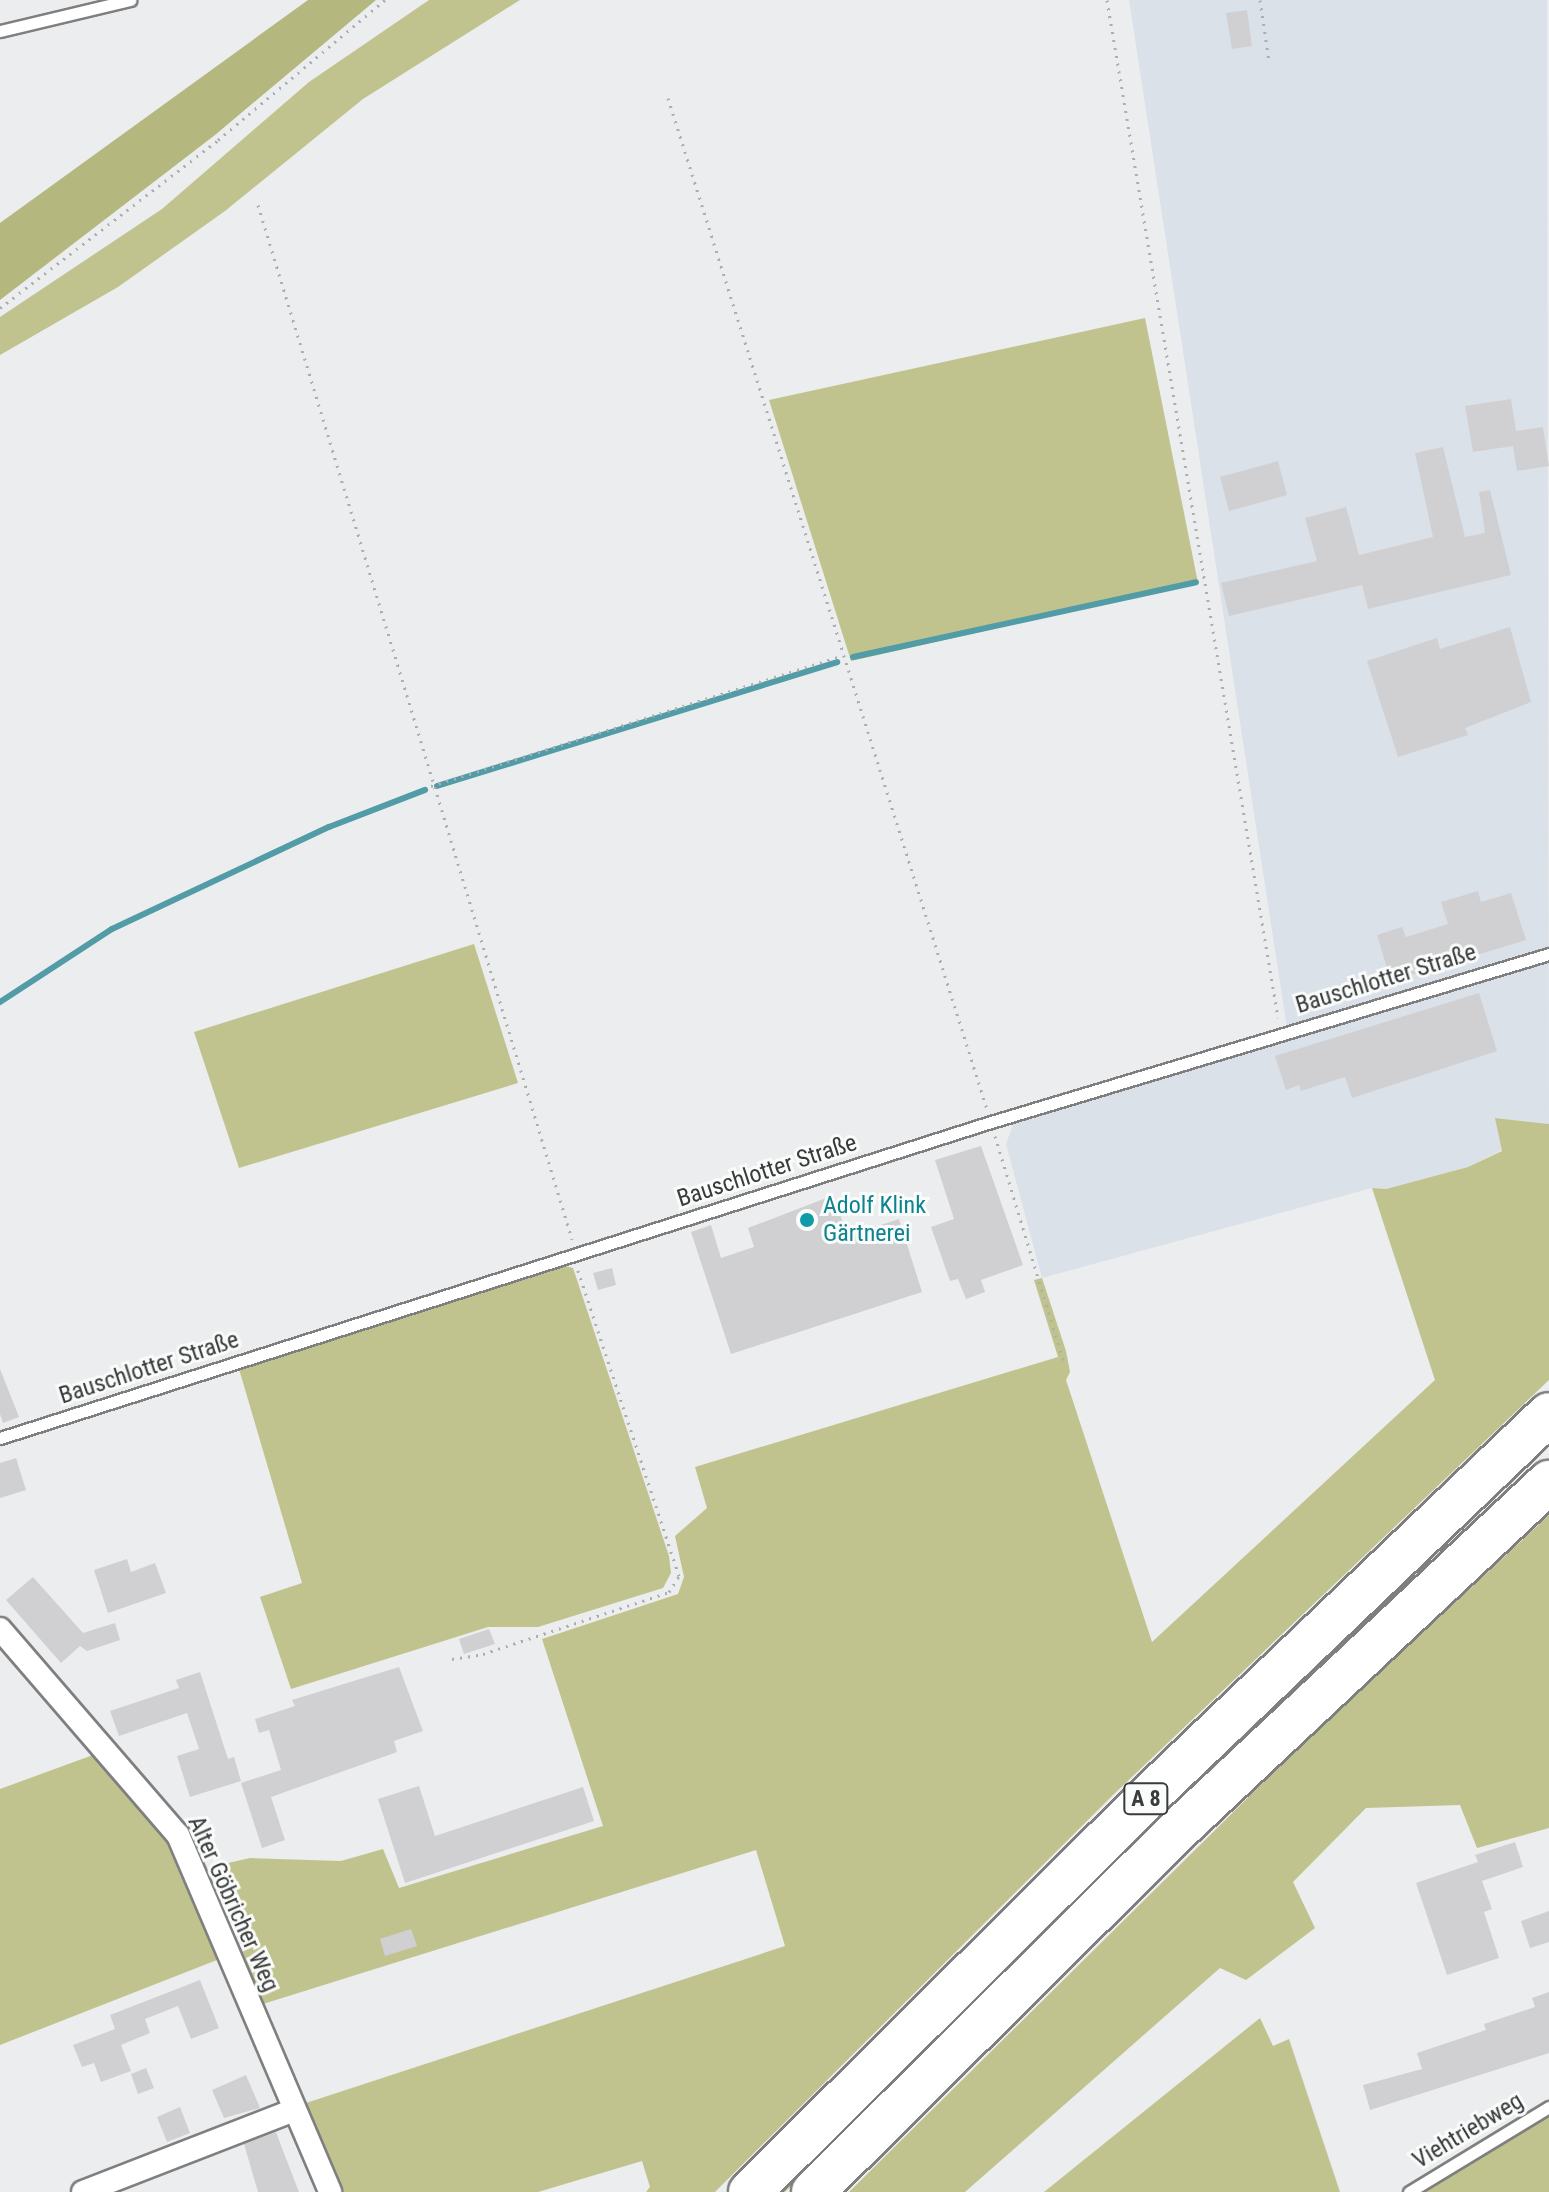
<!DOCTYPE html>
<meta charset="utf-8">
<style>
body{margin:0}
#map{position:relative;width:1549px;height:2192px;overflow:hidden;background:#ecedee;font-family:"Roboto Condensed",sans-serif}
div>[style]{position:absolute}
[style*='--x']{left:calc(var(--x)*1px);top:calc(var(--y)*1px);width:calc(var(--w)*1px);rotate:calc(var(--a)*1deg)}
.built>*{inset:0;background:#dbe1e8}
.green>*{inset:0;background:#c1c38e}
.forest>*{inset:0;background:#b4b77e}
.stream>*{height:6px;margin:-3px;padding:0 3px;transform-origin:3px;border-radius:3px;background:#519ca6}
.building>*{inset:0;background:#d0d0d2}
.path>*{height:3px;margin-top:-1.5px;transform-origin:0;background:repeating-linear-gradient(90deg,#adaeaf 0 2px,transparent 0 8px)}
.roads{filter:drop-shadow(2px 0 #7f7f80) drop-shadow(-2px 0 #7f7f80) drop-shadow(0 2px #7f7f80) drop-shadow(0 -2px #7f7f80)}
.lane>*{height:11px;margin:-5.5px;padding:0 5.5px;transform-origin:5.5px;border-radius:5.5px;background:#fff}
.street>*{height:22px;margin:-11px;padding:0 11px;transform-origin:11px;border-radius:11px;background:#fff}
.highway>*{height:42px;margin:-21px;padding:0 21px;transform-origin:21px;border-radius:21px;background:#fff}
.dots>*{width:22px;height:22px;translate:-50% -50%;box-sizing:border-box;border:4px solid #fafbfb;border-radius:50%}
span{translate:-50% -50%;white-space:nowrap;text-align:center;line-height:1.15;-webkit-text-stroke:6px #fafbfb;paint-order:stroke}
.shield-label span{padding:2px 6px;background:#fafbfb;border:2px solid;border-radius:6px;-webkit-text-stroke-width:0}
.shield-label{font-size:22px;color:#393a3a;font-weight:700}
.street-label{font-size:24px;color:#393a3a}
.culture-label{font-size:24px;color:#0d838f}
.left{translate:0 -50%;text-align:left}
</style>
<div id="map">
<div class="built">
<div style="clip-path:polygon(1129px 0,1547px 0,1549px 1124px,1496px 1118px,1502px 1150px,1468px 1167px,1386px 1189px,1372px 1188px,1042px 1278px,1006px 1144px,1014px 1122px,1289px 1041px)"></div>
</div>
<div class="green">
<div style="clip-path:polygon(429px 0,520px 0,363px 99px,225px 211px,118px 287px,0 355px,0 317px,162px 209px,309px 82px)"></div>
<div style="clip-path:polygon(1145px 318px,1198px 583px,851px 661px,769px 400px)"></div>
<div style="clip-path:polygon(474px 944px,518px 1083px,239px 1168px,194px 1032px)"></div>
<div style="clip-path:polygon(1495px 1118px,1549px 1124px,1549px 1380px,1114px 1794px,715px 2192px,646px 2192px,650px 2187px,642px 2161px,538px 2192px,343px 2192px,306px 2103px,785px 1946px,756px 1850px,263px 2004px,210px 1867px,250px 1858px,341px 1861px,383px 1849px,399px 1888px,603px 1826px,542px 1639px,678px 1594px,684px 1577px,675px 1536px,707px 1508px,695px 1467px,1058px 1357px,1034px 1280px,1042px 1278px,1066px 1351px,1070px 1372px,1066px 1380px,1152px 1642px,1435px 1380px,1372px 1188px,1386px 1189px,1468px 1167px,1502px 1151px)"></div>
<div style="clip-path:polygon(565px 1266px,573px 1268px,669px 1556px,671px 1573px,663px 1588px,538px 1627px,488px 1627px,291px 1689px,260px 1597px,302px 1583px,239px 1369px)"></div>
<div style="clip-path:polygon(1549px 1515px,1549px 1828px,1477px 1848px,1460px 1805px,1366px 1808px,1293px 1882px,1315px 1928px,1246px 1980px,1220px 1968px,965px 2192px,849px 2192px,1288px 1758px)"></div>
<div style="clip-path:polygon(1356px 1627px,785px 2192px,779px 2192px,1307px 1670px)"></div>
<div style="clip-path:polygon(93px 1755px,171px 1844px,217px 1960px,0 2045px,0 1789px)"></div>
<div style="clip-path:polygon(1260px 2018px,1273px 2046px,1289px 2039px,1340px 2192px,1044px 2192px)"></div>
<div style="clip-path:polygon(1549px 2111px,1549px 2192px,1416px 2192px)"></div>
</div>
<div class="forest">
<div style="clip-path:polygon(308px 0,376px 0,215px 135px,0 300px,0 223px)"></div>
</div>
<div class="stream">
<div style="--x:853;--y:657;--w:351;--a:-12.3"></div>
<div style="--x:437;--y:786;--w:419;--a:-17.2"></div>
<div style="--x:0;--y:1002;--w:134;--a:-33.1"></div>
<div style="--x:112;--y:929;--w:240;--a:-25.2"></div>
<div style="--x:329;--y:827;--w:103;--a:-21.1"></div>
</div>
<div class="building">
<div style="clip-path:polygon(1247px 10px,1252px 46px,1232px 49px,1226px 13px)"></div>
<div style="clip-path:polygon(1511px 399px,1516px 431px,1543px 427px,1549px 466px,1517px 471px,1513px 446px,1473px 452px,1465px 406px)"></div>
<div style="clip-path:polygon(1443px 447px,1465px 537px,1485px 533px,1479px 492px,1490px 490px,1511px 575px,1368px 609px,1362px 585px,1229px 616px,1221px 583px,1317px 561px,1305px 518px,1346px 507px,1359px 555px,1433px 537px,1415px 453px)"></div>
<div style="clip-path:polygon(1278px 461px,1287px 495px,1229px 511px,1220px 477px)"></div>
<div style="clip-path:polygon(1510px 627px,1531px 702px,1465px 728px,1468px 735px,1398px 757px,1367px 661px,1437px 638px,1440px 649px)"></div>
<div style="clip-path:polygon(1478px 891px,1481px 902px,1511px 893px,1526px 940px,1391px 981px,1377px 935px,1402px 927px,1406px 937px,1448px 924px,1441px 902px)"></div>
<div style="clip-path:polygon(1479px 993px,1497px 1051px,1352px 1098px,1345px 1077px,1301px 1091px,1299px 1085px,1286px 1090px,1275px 1056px)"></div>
<div style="clip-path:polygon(981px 1146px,1023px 1265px,981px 1280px,985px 1292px,966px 1299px,958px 1279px,950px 1281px,931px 1227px,954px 1219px,935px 1160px)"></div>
<div style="clip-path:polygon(834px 1195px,847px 1236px,899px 1219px,922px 1292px,731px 1354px,691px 1232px,711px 1225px,721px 1258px,754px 1247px,748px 1228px)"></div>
<div style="clip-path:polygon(612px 1268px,616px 1285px,598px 1290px,593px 1273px)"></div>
<div style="clip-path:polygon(0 1369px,19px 1417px,3px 1423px,0 1414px)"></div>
<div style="clip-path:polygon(16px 1458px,26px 1490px,0 1498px,0 1463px)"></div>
<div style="clip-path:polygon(127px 1559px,131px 1572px,155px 1563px,166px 1593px,108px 1613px,94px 1570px)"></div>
<div style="clip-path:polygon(33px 1577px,83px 1633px,115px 1623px,120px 1640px,87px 1651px,80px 1646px,61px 1663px,6px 1600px)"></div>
<div style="clip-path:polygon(489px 1629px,495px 1644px,464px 1654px,459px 1639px)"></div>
<div style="clip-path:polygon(399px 1667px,423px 1731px,394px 1741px,397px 1752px,271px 1797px,285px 1840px,262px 1848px,241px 1783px,281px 1770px,269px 1730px,259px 1733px,255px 1719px,295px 1706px,292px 1700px)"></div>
<div style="clip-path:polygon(200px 1672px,228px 1759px,234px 1757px,241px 1781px,190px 1797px,177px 1756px,199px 1749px,187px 1713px,119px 1736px,110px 1711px,179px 1688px,176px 1680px)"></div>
<div style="clip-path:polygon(419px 1786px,435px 1836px,583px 1787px,594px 1821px,405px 1883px,378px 1799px)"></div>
<div style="clip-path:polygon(1515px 1842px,1523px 1867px,1482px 1881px,1492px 1909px,1484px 1912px,1499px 1958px,1447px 1975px,1416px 1883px,1478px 1862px,1475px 1855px)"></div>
<div style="clip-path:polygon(1549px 1911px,1549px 1942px,1530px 1948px,1521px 1921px)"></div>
<div style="clip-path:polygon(411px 1929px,417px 1946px,385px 1956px,380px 1939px)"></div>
<div style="clip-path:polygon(200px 1980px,219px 2028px,191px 2039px,178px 2006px,145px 2019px,150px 2033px,121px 2045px,131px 2071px,101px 2082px,94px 2063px,82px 2067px,73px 2045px,115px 2029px,110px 2015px)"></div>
<div style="clip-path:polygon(1549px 1992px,1549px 2053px,1370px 2110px,1363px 2085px,1422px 2069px,1417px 2053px,1486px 2030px,1484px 2024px,1535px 2007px,1532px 1998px)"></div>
<div style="clip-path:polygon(146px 2068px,154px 2088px,138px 2094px,131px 2074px)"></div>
<div style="clip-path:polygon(246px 2075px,260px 2108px,224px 2118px,212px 2090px)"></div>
<div style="clip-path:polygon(180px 2107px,190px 2133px,167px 2142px,157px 2117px)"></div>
<div style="clip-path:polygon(276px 2132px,282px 2148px,299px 2192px,258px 2192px,244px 2144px)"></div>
</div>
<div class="path">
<div style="--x:1107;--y:0;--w:1032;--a:80.46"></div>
<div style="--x:1260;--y:0;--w:62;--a:81.6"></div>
<div style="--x:668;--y:98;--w:1060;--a:72.49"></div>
<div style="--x:258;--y:205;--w:1081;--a:73.11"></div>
<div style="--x:0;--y:308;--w:275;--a:-37.6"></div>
<div style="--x:218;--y:140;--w:218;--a:-40"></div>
<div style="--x:431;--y:786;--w:432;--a:-17.6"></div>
<div style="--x:995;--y:1136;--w:240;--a:73.1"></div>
<div style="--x:452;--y:1659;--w:31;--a:-9"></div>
<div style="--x:483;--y:1654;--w:196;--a:-18.4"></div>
<div style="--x:669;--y:1592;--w:19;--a:-58"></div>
<div style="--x:679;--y:1576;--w:322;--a:-108.3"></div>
</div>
<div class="roads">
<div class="lane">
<div style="--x:0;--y:31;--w:134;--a:-13.4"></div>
<div style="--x:0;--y:1438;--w:1040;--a:-17.69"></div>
<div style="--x:991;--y:1122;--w:583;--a:-16.76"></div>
<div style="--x:1409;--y:2192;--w:164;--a:-31.3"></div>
</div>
<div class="street">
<div style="--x:0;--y:1629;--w:272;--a:49.2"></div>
<div style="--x:178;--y:1835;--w:388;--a:66.9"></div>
<div style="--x:83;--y:2192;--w:226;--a:-21.2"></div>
</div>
<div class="highway">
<div style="--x:750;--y:2192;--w:565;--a:-44.78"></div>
<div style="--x:1151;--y:1794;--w:550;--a:-43.67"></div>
<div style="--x:813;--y:2192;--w:514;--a:-44.76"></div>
<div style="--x:1178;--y:1830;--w:509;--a:-43.17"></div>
</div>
</div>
<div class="dots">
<div style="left:807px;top:1220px;background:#0f9aa8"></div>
</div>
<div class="shield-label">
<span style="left:1146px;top:1799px">A 8</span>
</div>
<div class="street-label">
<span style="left:1386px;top:979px;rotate:-17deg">Bauschlotter Straße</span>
<span style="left:767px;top:1171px;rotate:-18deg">Bauschlotter Straße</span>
<span style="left:149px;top:1368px;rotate:-18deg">Bauschlotter Straße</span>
<span style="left:233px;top:1904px;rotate:66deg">Alter Göbricher Weg</span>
<span style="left:1468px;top:2131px;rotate:-31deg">Viehtriebweg</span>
</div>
<div class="culture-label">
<span class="left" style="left:823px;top:1220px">Adolf Klink<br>Gärtnerei</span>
</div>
</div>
